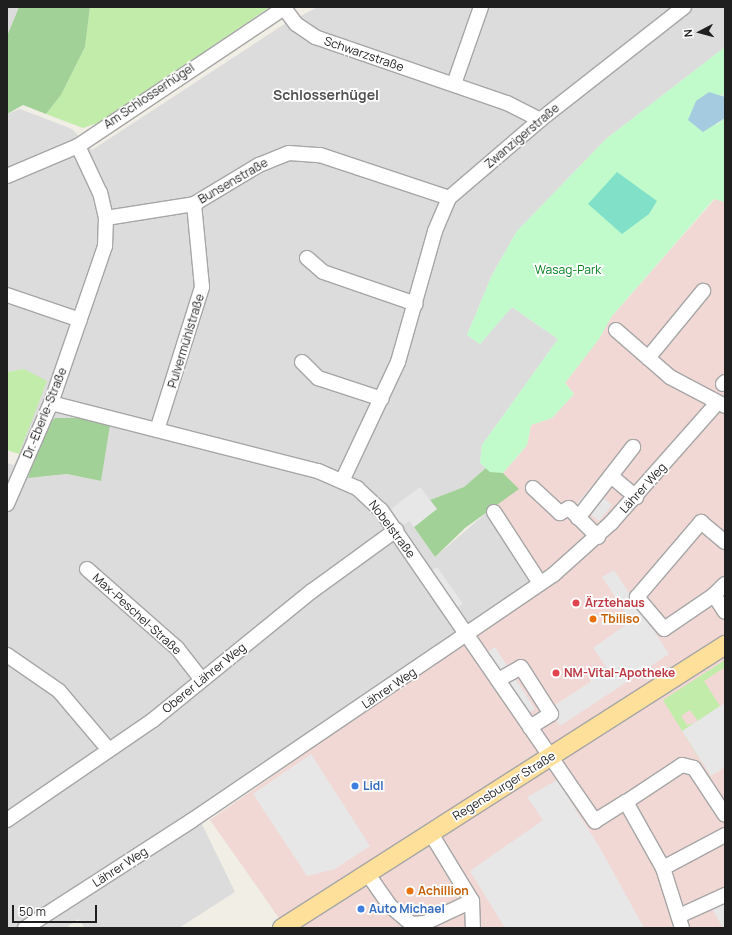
<!DOCTYPE html>
<meta charset="utf-8">
<style>
body{margin:0}
#map{position:relative;width:732px;height:935px;overflow:hidden;background:#f0eee5;font-family:Manrope,sans-serif}
div>[style]{position:absolute}
[style*='--x']{left:calc(var(--x)*1px);top:calc(var(--y)*1px);width:calc(var(--w)*1px);rotate:calc(var(--a)*1deg)}
.residential>*{inset:0;background:#dddcdc}
.commercial>*{inset:0;background:#f1d8d4}
.grass>*{inset:0;background:#c2eca9}
.forest>*{inset:0;background:#a2d198}
.park>*{inset:0;background:#c1fbcc}
.pitch>*{inset:0;background:#80e1c8}
.parking>*{inset:0;background:#e7e7e7}
.water>*{inset:0;background:#a4cbdf}
.roads{filter:drop-shadow(1px 0 #a6a6a6) drop-shadow(-1px 0 #a6a6a6) drop-shadow(0 1px #a6a6a6) drop-shadow(0 -1px #a6a6a6)}
.minor>*{height:14px;margin:-7px;padding:0 7px;transform-origin:7px;border-radius:7px;background:#fff}
.major>*{height:18px;margin:-9px;padding:0 9px;transform-origin:9px;border-radius:9px;background:#ffe09b}
.dots>*{width:11px;height:11px;translate:-50% -50%;box-sizing:border-box;border:2px solid #fff;border-radius:50%}
span{translate:-50% -50%;white-space:nowrap;text-align:center;line-height:1.15;-webkit-text-stroke:3.5px #fff;paint-order:stroke}
.street-label{font-size:12px;color:#1f1f1f}
.park-label{font-size:12px;color:#088221}
.health-label{font-size:12px;color:#be3a42;font-weight:700}
.left{translate:0 -50%;text-align:left}
.food-label{font-size:12px;color:#c56008;font-weight:700}
.shop-label{font-size:12px;color:#366cbe;font-weight:700}
.quarter-label{font-size:14px;color:#525252;font-weight:700}
.frame{position:absolute;inset:0;border:8px solid #1f1f1f;pointer-events:none}
.north{position:absolute;left:680px;top:12px;width:40px;height:40px;-webkit-text-stroke:3px #fff;paint-order:stroke;rotate:264deg;font-size:11px;font-weight:700;line-height:16px;text-align:center;color:#1f1f1f}
.north::after{content:'';display:block;margin:auto;width:14px;height:18px;background:#1f1f1f;clip-path:polygon(50% 0,100% 100%,50% 72%,0 100%)}
.scale{position:absolute;left:12px;top:905px;width:85px;height:18px;box-sizing:border-box;border:2px solid #1f1f1f;border-top:0;padding-left:5px;font-size:12px;line-height:14px;white-space:nowrap;color:#1f1f1f;-webkit-text-stroke:3px #fff;paint-order:stroke}
</style>
<div id="map">
<div class="residential">
<div style="clip-path:polygon(7px 7px,19px 7px,7px 36px)"></div>
<div style="clip-path:polygon(evenodd,318px 7px,725px 7px,725px 47px,606px 139px,517px 231px,492px 275px,467px 335px,480px 344px,512px 307px,558px 339px,482px 445px,480px 463px,486px 468px,464px 487px,430px 500px,414px 527px,435px 557px,493px 507px,538px 577px,195px 810px,235px 892px,179px 928px,85px 928px,78px 919px,66px 928px,7px 928px,7px 463px,14px 465px,19px 454px,24px 369px,7px 372px,7px 114px,20px 109px,72px 129px,92px 150px,283px 25px,318px 7px,55px 418px,101px 481px,67px 474px,41px 477px,55px 418px)"></div>
</div>
<div class="commercial">
<div style="clip-path:polygon(715px 199px,725px 202px,725px 928px,286px 928px,210px 820px,544px 586px,493px 507px,518px 489px,503px 473px,527px 445px,531px 425px,552px 418px,574px 394px,565px 383px,599px 339px,612px 316px)"></div>
</div>
<div class="grass">
<div style="clip-path:polygon(90px 7px,270px 7px,100px 122px,83px 128px,46px 114px,61px 95px,85px 47px)"></div>
<div style="clip-path:polygon(24px 369px,47px 381px,19px 454px,7px 450px,7px 372px)"></div>
<div style="clip-path:polygon(725px 660px,725px 667px,704px 681px,720px 706px,698px 721px,690px 710px,681px 716px,687px 725px,694px 723px,685px 730px,700px 760px,663px 700px)"></div>
</div>
<div class="forest">
<div style="clip-path:polygon(19px 7px,90px 7px,85px 47px,61px 95px,46px 114px,23px 105px,7px 114px,7px 36px)"></div>
<div style="clip-path:polygon(55px 418px,77px 418px,110px 425px,101px 481px,67px 474px,28px 478px,44px 428px)"></div>
<div style="clip-path:polygon(486px 468px,503px 473px,519px 489px,465px 528px,435px 557px,414px 527px,436px 509px,430px 500px,464px 487px)"></div>
</div>
<div class="park">
<div style="clip-path:polygon(725px 47px,725px 97px,721px 94px,716px 125px,725px 118px,725px 202px,714px 199px,612px 316px,599px 339px,565px 383px,574px 394px,552px 418px,531px 425px,527px 445px,503px 473px,490px 472px,480px 463px,482px 445px,558px 339px,512px 307px,480px 344px,467px 335px,492px 275px,517px 231px,606px 139px)"></div>
</div>
<div class="pitch">
<div style="clip-path:polygon(617px 172px,657px 201px,649px 214px,622px 234px,588px 204px)"></div>
</div>
<div class="parking">
<div style="clip-path:polygon(420px 487px,437px 509px,414px 527px,409px 521px,402px 526px,391px 509px)"></div>
<div style="clip-path:polygon(591px 487px,612px 505px,599px 521px,577px 503px)"></div>
<div style="clip-path:polygon(437px 567px,463px 604px,455px 609px,430px 572px)"></div>
<div style="clip-path:polygon(614px 570px,669px 654px,560px 726px,549px 709px,608px 670px,593px 648px,631px 621px,602px 577px)"></div>
<div style="clip-path:polygon(495px 647px,535px 709px,526px 715px,486px 653px)"></div>
<div style="clip-path:polygon(725px 703px,725px 767px,711px 776px,682px 731px)"></div>
<div style="clip-path:polygon(311px 754px,370px 846px,335px 869px,307px 876px,253px 794px)"></div>
<div style="clip-path:polygon(557px 780px,600px 848px,644px 928px,505px 928px,470px 871px,543px 820px,527px 797px)"></div>
<div style="clip-path:polygon(725px 901px,725px 928px,723px 928px,712px 908px)"></div>
</div>
<div class="water">
<div style="clip-path:polygon(709px 92px,725px 97px,725px 118px,703px 132px,688px 120px,696px 101px)"></div>
</div>
<div class="roads">
<div class="minor">
<div style="--x:284;--y:8;--w:20;--a:53"></div>
<div style="--x:296;--y:24;--w:23;--a:34"></div>
<div style="--x:315;--y:37;--w:203;--a:19"></div>
<div style="--x:507;--y:103;--w:37;--a:27"></div>
<div style="--x:454;--y:84;--w:82;--a:-70.7"></div>
<div style="--x:7;--y:176;--w:77;--a:-22.9"></div>
<div style="--x:78;--y:146;--w:250;--a:-33.8"></div>
<div style="--x:106;--y:218;--w:89;--a:-9"></div>
<div style="--x:194;--y:204;--w:76;--a:-31"></div>
<div style="--x:259;--y:165;--w:32;--a:-22"></div>
<div style="--x:289;--y:153;--w:31;--a:4"></div>
<div style="--x:320;--y:155;--w:136;--a:18.4"></div>
<div style="--x:307;--y:258;--w:21;--a:41"></div>
<div style="--x:323;--y:272;--w:98;--a:19"></div>
<div style="--x:7;--y:295;--w:77;--a:18.9"></div>
<div style="--x:616;--y:330;--w:72;--a:41"></div>
<div style="--x:670;--y:377;--w:62;--a:27.8"></div>
<div style="--x:648;--y:358;--w:87;--a:-50.6"></div>
<div style="--x:302;--y:362;--w:23;--a:45"></div>
<div style="--x:318;--y:378;--w:67;--a:18.2"></div>
<div style="--x:723;--y:384;--w:3;--a:-45"></div>
<div style="--x:51;--y:403;--w:276;--a:14.3"></div>
<div style="--x:318;--y:471;--w:43;--a:23.6"></div>
<div style="--x:357;--y:488;--w:33;--a:43"></div>
<div style="--x:381;--y:510;--w:378;--a:55.5"></div>
<div style="--x:595;--y:821;--w:36;--a:-32"></div>
<div style="--x:157;--y:430;--w:150;--a:-72.5"></div>
<div style="--x:202;--y:287;--w:83;--a:-95.5"></div>
<div style="--x:611;--y:476;--w:33;--a:40"></div>
<div style="--x:343;--y:479;--w:129;--a:-64.8"></div>
<div style="--x:398;--y:362;--w:136;--a:-74.2"></div>
<div style="--x:435;--y:231;--w:36;--a:-67"></div>
<div style="--x:449;--y:198;--w:120;--a:-40.6"></div>
<div style="--x:540;--y:120;--w:183;--a:-38.1"></div>
<div style="--x:533;--y:488;--w:37;--a:43"></div>
<div style="--x:560;--y:513;--w:10;--a:-29"></div>
<div style="--x:569;--y:508;--w:41;--a:45"></div>
<div style="--x:7;--y:504;--w:110;--a:-66.5"></div>
<div style="--x:51;--y:403;--w:166;--a:-71"></div>
<div style="--x:105;--y:246;--w:28;--a:-88"></div>
<div style="--x:106;--y:218;--w:26;--a:-103"></div>
<div style="--x:100;--y:193;--w:52;--a:-115.1"></div>
<div style="--x:494;--y:512;--w:85;--a:57.1"></div>
<div style="--x:578;--y:518;--w:90;--a:-52.2"></div>
<div style="--x:87;--y:569;--w:120;--a:41.3"></div>
<div style="--x:177;--y:648;--w:39;--a:52"></div>
<div style="--x:725;--y:584;--w:16;--a:135"></div>
<div style="--x:714;--y:595;--w:20;--a:57"></div>
<div style="--x:714;--y:595;--w:60;--a:145.8"></div>
<div style="--x:664;--y:629;--w:42;--a:-130.2"></div>
<div style="--x:637;--y:597;--w:99;--a:-49.5"></div>
<div style="--x:701;--y:522;--w:31;--a:40"></div>
<div style="--x:7;--y:655;--w:63;--a:34.7"></div>
<div style="--x:59;--y:691;--w:77;--a:49.7"></div>
<div style="--x:498;--y:680;--w:26;--a:-29"></div>
<div style="--x:521;--y:667;--w:56;--a:57.4"></div>
<div style="--x:551;--y:714;--w:25;--a:148"></div>
<div style="--x:7;--y:820;--w:177;--a:-34.4"></div>
<div style="--x:153;--y:720;--w:205;--a:-39.1"></div>
<div style="--x:312;--y:591;--w:104;--a:-36"></div>
<div style="--x:430;--y:832;--w:81;--a:58.7"></div>
<div style="--x:472;--y:901;--w:27;--a:88"></div>
<div style="--x:663;--y:868;--w:70;--a:-28"></div>
<div style="--x:367;--y:873;--w:39;--a:55"></div>
<div style="--x:389;--y:905;--w:30;--a:40"></div>
<div style="--x:412;--y:924;--w:13;--a:-4"></div>
<div style="--x:425;--y:923;--w:52;--a:-25.1"></div>
<div style="--x:679;--y:916;--w:51;--a:-24.5"></div>
<div style="--x:25;--y:928;--w:197;--a:-32.8"></div>
<div style="--x:191;--y:821;--w:438;--a:-34.2"></div>
<div style="--x:553;--y:575;--w:78;--a:-41.9"></div>
<div style="--x:611;--y:523;--w:160;--a:-48.5"></div>
<div style="--x:682;--y:928;--w:63;--a:-107.6"></div>
<div style="--x:663;--y:868;--w:76;--a:-119.3"></div>
<div style="--x:626;--y:802;--w:67;--a:-33.5"></div>
<div style="--x:682;--y:765;--w:12;--a:14"></div>
<div style="--x:694;--y:768;--w:56;--a:56.6"></div>
</div>
<div class="major">
<div style="--x:282;--y:928;--w:526;--a:-32.57"></div>
</div>
</div>
<div class="dots">
<div style="left:576px;top:603px;background:#e0444e"></div>
<div style="left:593px;top:619px;background:#e8710a"></div>
<div style="left:556px;top:673px;background:#e0444e"></div>
<div style="left:355px;top:786px;background:#3f7fe0"></div>
<div style="left:410px;top:891px;background:#e8710a"></div>
<div style="left:361px;top:909px;background:#3f7fe0"></div>
</div>
<div class="street-label">
<span style="left:364px;top:54px;rotate:19deg">Schwarzstraße</span>
<span style="left:149px;top:96px;rotate:-34deg">Am Schlosserhügel</span>
<span style="left:522px;top:136px;rotate:-40deg">Zwanzigerstraße</span>
<span style="left:233px;top:181px;rotate:-30deg">Bunsenstraße</span>
<span style="left:186px;top:341px;rotate:-73deg">Pulvermühlstraße</span>
<span style="left:45px;top:413px;rotate:-68deg">Dr.-Eberle-Straße</span>
<span style="left:643px;top:488px;rotate:-48deg">Lährer Weg</span>
<span style="left:392px;top:529px;rotate:53deg">Nobelstraße</span>
<span style="left:137px;top:614px;rotate:42deg">Max-Peschel-Straße</span>
<span style="left:204px;top:678px;rotate:-39deg">Oberer Lährer Weg</span>
<span style="left:389px;top:688px;rotate:-34deg">Lährer Weg</span>
<span style="left:504px;top:786px;rotate:-32deg">Regensburger Straße</span>
<span style="left:120px;top:867px;rotate:-33deg">Lährer Weg</span>
</div>
<div class="park-label">
<span style="left:568px;top:270px">Wasag-Park</span>
</div>
<div class="health-label">
<span class="left" style="left:585px;top:603px">Ärztehaus</span>
<span class="left" style="left:564px;top:673px">NM-Vital-Apotheke</span>
</div>
<div class="food-label">
<span class="left" style="left:601px;top:619px">Tbiliso</span>
<span class="left" style="left:418px;top:891px">Achillion</span>
</div>
<div class="shop-label">
<span class="left" style="left:363px;top:786px">Lidl</span>
<span class="left" style="left:369px;top:909px">Auto Michael</span>
</div>
<div class="quarter-label">
<span style="left:326px;top:95px">Schlosserhügel</span>
</div>
<div class="frame"></div>
<div class="north">N</div>
<div class="scale">50 m</div>
</div>
